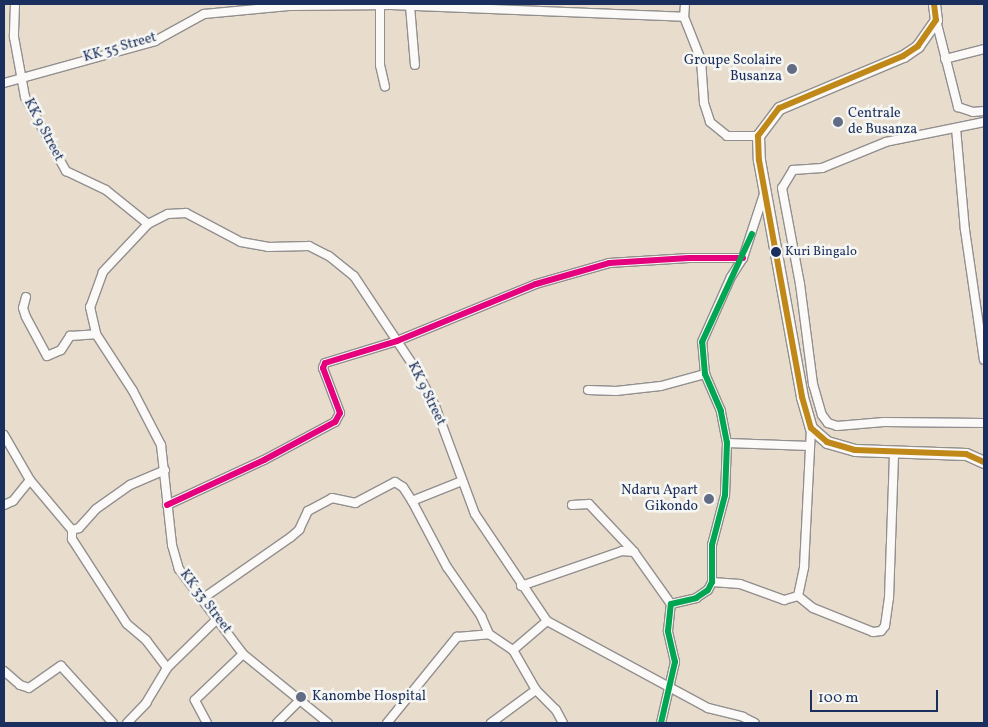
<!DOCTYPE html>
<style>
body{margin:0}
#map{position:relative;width:988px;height:727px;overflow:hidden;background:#e8dccd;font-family:Vollkorn,serif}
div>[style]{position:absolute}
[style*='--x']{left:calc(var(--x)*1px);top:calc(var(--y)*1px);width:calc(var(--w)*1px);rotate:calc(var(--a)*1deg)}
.roads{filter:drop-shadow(1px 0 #928f8f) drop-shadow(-1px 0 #928f8f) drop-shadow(0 1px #928f8f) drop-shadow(0 -1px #928f8f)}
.street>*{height:8px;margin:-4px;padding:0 4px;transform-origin:4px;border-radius:4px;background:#fcfaf8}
.secondary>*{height:11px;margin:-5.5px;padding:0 5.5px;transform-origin:5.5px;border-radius:5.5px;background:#fcfaf8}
.bus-1>*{height:6px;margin:-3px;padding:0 3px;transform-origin:3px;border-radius:3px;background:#c08818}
.bus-2>*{height:6px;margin:-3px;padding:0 3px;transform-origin:3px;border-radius:3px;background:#e5007d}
.bus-3>*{height:6px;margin:-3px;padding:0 3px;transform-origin:3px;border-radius:3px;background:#00a651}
.dots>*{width:14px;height:14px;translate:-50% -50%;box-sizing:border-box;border:2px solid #f6f6f2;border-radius:50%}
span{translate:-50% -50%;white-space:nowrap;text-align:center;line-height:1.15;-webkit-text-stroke:5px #f6f6f2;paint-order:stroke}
.bus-label{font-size:13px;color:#1b2f5e}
.left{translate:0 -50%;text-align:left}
.street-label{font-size:14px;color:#1b2f5e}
.poi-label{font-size:14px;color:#1b2f5e}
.right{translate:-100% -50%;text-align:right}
.frame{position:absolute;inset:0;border:5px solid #1b2f5e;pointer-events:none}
.scale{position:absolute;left:810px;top:690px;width:128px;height:22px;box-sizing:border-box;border:2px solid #1b2f5e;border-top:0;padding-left:6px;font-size:15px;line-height:18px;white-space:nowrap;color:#1b2f5e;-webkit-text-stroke:4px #f6f6f2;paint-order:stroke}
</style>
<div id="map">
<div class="roads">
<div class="street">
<div style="--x:15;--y:4;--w:33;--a:92"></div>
<div style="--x:14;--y:37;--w:61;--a:79.6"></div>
<div style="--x:25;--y:97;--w:85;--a:61"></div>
<div style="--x:66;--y:171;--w:44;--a:25.4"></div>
<div style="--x:106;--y:190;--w:54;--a:39"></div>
<div style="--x:148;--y:224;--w:22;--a:-27"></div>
<div style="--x:168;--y:214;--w:18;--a:-3"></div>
<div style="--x:186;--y:213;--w:62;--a:27.8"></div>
<div style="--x:241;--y:242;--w:27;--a:10"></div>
<div style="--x:268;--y:247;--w:41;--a:-1.4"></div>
<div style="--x:309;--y:246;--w:22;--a:27"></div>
<div style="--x:329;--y:256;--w:32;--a:39"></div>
<div style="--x:354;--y:276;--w:110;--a:56.5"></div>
<div style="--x:415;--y:368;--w:43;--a:62.2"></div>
<div style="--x:435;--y:406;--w:115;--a:69.7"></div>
<div style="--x:475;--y:514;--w:129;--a:56.1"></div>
<div style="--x:547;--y:621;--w:183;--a:28.4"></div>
<div style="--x:708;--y:708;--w:36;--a:14"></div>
<div style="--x:743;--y:717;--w:13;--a:27"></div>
<div style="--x:380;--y:4;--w:61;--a:90"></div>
<div style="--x:380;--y:65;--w:22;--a:77"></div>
<div style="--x:685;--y:4;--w:13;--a:94"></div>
<div style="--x:684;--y:17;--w:46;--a:68.4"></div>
<div style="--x:701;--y:60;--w:43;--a:86"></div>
<div style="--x:704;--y:103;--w:20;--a:72"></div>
<div style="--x:710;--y:122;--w:22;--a:39"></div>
<div style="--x:727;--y:136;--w:31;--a:0"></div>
<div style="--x:410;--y:6;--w:59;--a:85.2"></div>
<div style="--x:936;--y:20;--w:90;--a:75.8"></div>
<div style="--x:958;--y:107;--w:16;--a:18"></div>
<div style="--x:973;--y:112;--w:11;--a:-5"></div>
<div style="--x:945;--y:59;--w:40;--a:-14.4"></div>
<div style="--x:4;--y:83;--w:157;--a:-15.5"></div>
<div style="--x:155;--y:41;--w:56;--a:-28.9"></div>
<div style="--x:204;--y:14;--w:85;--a:-5.4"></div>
<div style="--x:289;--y:6;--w:102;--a:-0.6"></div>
<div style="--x:391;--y:5;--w:293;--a:2.3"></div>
<div style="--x:984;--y:122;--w:100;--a:168.5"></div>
<div style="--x:886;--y:142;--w:69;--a:157.9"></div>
<div style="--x:822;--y:168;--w:29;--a:176"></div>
<div style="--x:793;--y:170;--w:21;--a:121"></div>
<div style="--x:782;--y:188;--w:98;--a:79.4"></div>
<div style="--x:800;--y:284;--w:101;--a:82.6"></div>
<div style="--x:813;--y:384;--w:32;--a:74"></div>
<div style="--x:822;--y:415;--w:10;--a:53"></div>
<div style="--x:828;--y:423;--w:9;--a:18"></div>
<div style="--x:837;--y:426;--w:47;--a:-4.9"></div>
<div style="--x:884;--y:422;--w:100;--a:0.6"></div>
<div style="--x:956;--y:128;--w:102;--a:85"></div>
<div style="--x:965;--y:230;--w:131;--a:81.7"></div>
<div style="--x:148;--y:224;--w:66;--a:133.2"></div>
<div style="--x:103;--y:272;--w:37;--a:110"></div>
<div style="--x:90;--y:307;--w:28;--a:77"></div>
<div style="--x:96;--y:334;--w:68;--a:57"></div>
<div style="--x:133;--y:391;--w:61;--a:62.6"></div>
<div style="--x:161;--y:445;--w:101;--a:83.7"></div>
<div style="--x:172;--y:545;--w:25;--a:74"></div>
<div style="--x:179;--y:569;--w:106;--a:53"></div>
<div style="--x:243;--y:654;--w:109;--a:39.1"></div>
<div style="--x:26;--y:297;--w:11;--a:105"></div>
<div style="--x:23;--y:308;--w:9;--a:72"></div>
<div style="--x:26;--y:317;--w:44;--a:61.7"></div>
<div style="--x:47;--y:356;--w:15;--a:-23"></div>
<div style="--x:61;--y:350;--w:17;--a:-57"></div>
<div style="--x:70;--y:336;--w:26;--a:-4"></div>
<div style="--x:588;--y:390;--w:28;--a:2"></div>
<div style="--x:616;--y:391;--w:45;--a:-6.3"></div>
<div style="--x:661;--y:386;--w:46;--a:-15.3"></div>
<div style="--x:4;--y:435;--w:52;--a:60"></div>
<div style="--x:30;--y:480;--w:65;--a:50"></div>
<div style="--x:72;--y:530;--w:7;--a:-16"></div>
<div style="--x:79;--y:528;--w:25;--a:-48"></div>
<div style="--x:96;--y:509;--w:42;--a:-35.2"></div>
<div style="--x:130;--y:485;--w:38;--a:-23"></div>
<div style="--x:727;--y:443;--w:83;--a:2.1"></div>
<div style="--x:462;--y:481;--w:54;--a:158.2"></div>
<div style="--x:412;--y:501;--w:75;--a:62.1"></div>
<div style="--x:447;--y:567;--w:60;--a:55.2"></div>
<div style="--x:481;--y:616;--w:20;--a:66"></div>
<div style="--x:4;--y:505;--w:10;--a:-24"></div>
<div style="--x:13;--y:501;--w:27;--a:-51"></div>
<div style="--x:167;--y:505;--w:107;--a:-24.9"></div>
<div style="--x:264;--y:460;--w:81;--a:-28.2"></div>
<div style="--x:335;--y:422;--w:10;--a:-61"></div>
<div style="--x:340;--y:413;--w:48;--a:-110.7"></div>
<div style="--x:323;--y:368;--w:5;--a:-68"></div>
<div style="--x:325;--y:363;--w:75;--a:-17"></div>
<div style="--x:397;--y:341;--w:150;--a:-22.3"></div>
<div style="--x:536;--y:284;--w:76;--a:-16"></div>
<div style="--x:609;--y:263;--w:80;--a:-3.6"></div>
<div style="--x:689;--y:258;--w:54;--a:0"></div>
<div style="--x:572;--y:505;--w:17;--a:-3"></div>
<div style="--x:589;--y:504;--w:66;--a:46.8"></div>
<div style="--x:72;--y:530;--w:9;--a:90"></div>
<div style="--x:72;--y:539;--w:101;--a:57.1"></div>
<div style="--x:127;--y:624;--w:25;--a:40"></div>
<div style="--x:146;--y:640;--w:35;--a:53"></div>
<div style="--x:712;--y:582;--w:28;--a:4"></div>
<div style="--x:740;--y:584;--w:47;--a:20"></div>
<div style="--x:784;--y:600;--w:15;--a:-16"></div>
<div style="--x:798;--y:596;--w:19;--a:39"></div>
<div style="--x:813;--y:608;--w:65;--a:21.8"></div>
<div style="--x:873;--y:632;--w:8;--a:-7"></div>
<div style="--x:881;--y:631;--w:6;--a:-51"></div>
<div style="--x:885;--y:626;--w:28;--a:-82"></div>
<div style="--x:889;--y:598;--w:146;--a:-88"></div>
<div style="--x:521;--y:586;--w:107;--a:-19.1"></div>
<div style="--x:622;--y:551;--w:12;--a:5"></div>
<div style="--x:634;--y:552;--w:64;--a:54.6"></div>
<div style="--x:798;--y:596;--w:30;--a:-78"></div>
<div style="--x:804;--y:567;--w:139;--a:-87.1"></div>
<div style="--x:202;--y:599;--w:108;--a:-34.9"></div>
<div style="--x:291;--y:537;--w:11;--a:-41"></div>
<div style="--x:299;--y:530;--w:21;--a:-65"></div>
<div style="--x:308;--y:511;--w:27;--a:-28"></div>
<div style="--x:332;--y:498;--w:24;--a:12"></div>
<div style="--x:355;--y:503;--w:45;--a:-27.7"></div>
<div style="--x:395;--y:482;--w:9;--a:32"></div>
<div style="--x:403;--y:487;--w:17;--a:57"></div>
<div style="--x:547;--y:621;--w:45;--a:139.5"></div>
<div style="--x:513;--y:650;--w:46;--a:60.1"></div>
<div style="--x:536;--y:690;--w:28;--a:45"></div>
<div style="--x:556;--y:710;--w:15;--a:62"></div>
<div style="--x:4;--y:671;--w:21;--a:41"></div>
<div style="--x:20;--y:685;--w:9;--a:18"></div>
<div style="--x:29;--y:688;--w:39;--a:-35"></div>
<div style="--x:61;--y:666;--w:77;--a:47.6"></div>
<div style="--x:127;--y:723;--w:28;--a:-46"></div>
<div style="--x:146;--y:703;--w:41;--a:-59"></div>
<div style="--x:167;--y:668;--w:70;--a:-44.4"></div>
<div style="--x:207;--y:723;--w:26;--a:-118"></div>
<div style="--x:195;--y:700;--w:66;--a:-43.8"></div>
<div style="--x:277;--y:723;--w:33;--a:-45"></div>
<div style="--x:387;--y:723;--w:111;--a:-50.9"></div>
<div style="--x:457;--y:637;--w:32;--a:-5"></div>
<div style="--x:489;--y:634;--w:29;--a:34"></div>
<div style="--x:491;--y:723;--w:56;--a:-36.3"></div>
<div style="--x:661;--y:723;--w:63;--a:-77.1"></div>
<div style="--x:675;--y:662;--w:32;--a:-103"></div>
<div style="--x:668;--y:631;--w:27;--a:-84"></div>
<div style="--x:671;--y:604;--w:26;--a:-13"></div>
<div style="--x:696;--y:598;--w:14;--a:-34"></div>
<div style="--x:708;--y:590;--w:9;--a:-63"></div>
<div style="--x:712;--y:582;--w:37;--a:-90"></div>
<div style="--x:712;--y:545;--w:52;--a:-75.4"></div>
<div style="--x:725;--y:495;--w:52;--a:-87.8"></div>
<div style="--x:727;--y:443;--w:33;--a:-101"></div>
<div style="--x:721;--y:411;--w:40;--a:-113.4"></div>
<div style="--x:705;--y:374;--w:32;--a:-95"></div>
<div style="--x:702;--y:342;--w:71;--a:-66"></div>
<div style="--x:731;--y:277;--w:22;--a:-58"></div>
<div style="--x:743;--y:258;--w:67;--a:-71.8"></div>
</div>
<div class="secondary">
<div style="--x:934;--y:4;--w:16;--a:83"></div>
<div style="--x:936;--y:20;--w:32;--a:125"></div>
<div style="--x:918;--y:46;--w:18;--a:146"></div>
<div style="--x:903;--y:56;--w:134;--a:157.2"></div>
<div style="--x:779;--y:108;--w:35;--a:127"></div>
<div style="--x:758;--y:136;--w:24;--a:88"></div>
<div style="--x:759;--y:160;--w:241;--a:79.7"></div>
<div style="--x:802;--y:397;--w:32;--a:74"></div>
<div style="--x:811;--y:428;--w:21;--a:41"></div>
<div style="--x:827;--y:442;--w:29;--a:16"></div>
<div style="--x:855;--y:450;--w:111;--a:2.1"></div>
<div style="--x:966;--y:454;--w:20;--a:24"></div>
</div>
</div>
<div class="bus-1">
<div style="--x:934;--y:4;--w:16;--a:83"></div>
<div style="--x:936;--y:20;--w:32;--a:125"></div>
<div style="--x:918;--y:46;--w:18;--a:146"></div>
<div style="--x:903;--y:56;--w:134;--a:157.2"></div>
<div style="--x:779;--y:108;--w:35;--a:127"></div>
<div style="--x:758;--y:136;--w:24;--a:88"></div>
<div style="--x:759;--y:160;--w:241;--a:79.7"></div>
<div style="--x:802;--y:397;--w:32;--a:74"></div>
<div style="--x:811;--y:428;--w:21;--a:41"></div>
<div style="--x:827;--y:442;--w:29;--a:16"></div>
<div style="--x:855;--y:450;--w:111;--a:2.1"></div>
<div style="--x:966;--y:454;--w:20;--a:24"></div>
</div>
<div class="bus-2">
<div style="--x:167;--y:505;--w:107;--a:-24.9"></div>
<div style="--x:264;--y:460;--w:81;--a:-28.2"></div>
<div style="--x:335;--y:422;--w:10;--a:-61"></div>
<div style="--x:340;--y:413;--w:48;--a:-110.7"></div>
<div style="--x:323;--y:368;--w:5;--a:-68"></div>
<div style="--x:325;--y:363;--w:75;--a:-17"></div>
<div style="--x:397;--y:341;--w:150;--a:-22.3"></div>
<div style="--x:536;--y:284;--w:76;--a:-16"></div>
<div style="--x:609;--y:263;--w:80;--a:-3.6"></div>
<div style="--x:689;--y:258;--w:54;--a:0"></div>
</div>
<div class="bus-3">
<div style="--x:661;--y:723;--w:63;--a:-77.1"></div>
<div style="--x:675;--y:662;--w:32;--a:-103"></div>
<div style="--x:668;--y:631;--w:27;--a:-84"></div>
<div style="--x:671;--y:604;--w:26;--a:-13"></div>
<div style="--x:696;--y:598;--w:14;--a:-34"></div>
<div style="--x:708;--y:590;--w:9;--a:-63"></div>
<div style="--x:712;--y:582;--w:37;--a:-90"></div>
<div style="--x:712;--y:545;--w:52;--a:-75.4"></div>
<div style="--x:725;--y:495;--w:52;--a:-87.8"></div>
<div style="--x:727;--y:443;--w:33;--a:-101"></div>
<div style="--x:721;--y:411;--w:40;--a:-113.4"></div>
<div style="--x:705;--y:374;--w:32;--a:-95"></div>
<div style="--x:702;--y:342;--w:119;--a:-65.2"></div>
</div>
<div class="dots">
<div style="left:792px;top:69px;background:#636c85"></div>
<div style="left:838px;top:122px;background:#636c85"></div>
<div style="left:776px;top:252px;background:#1b2f5e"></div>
<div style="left:709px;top:499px;background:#636c85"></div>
<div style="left:301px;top:697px;background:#636c85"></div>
</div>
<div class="bus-label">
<span class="left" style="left:785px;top:252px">Kuri Bingalo</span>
</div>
<div class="street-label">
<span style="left:120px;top:48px;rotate:-16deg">KK 35 Street</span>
<span style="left:43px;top:130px;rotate:62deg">KK 9 Street</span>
<span style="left:426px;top:394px;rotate:64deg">KK 9 Street</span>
<span style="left:205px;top:602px;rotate:53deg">KK 33 Street</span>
</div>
<div class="poi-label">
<span class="right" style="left:782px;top:69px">Groupe Scolaire<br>Busanza</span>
<span class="left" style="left:848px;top:122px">Centrale<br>de Busanza</span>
<span class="right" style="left:698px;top:499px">Ndaru Apart<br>Gikondo</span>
<span class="left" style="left:312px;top:697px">Kanombe Hospital</span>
</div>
<div class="frame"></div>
<div class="scale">100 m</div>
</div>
